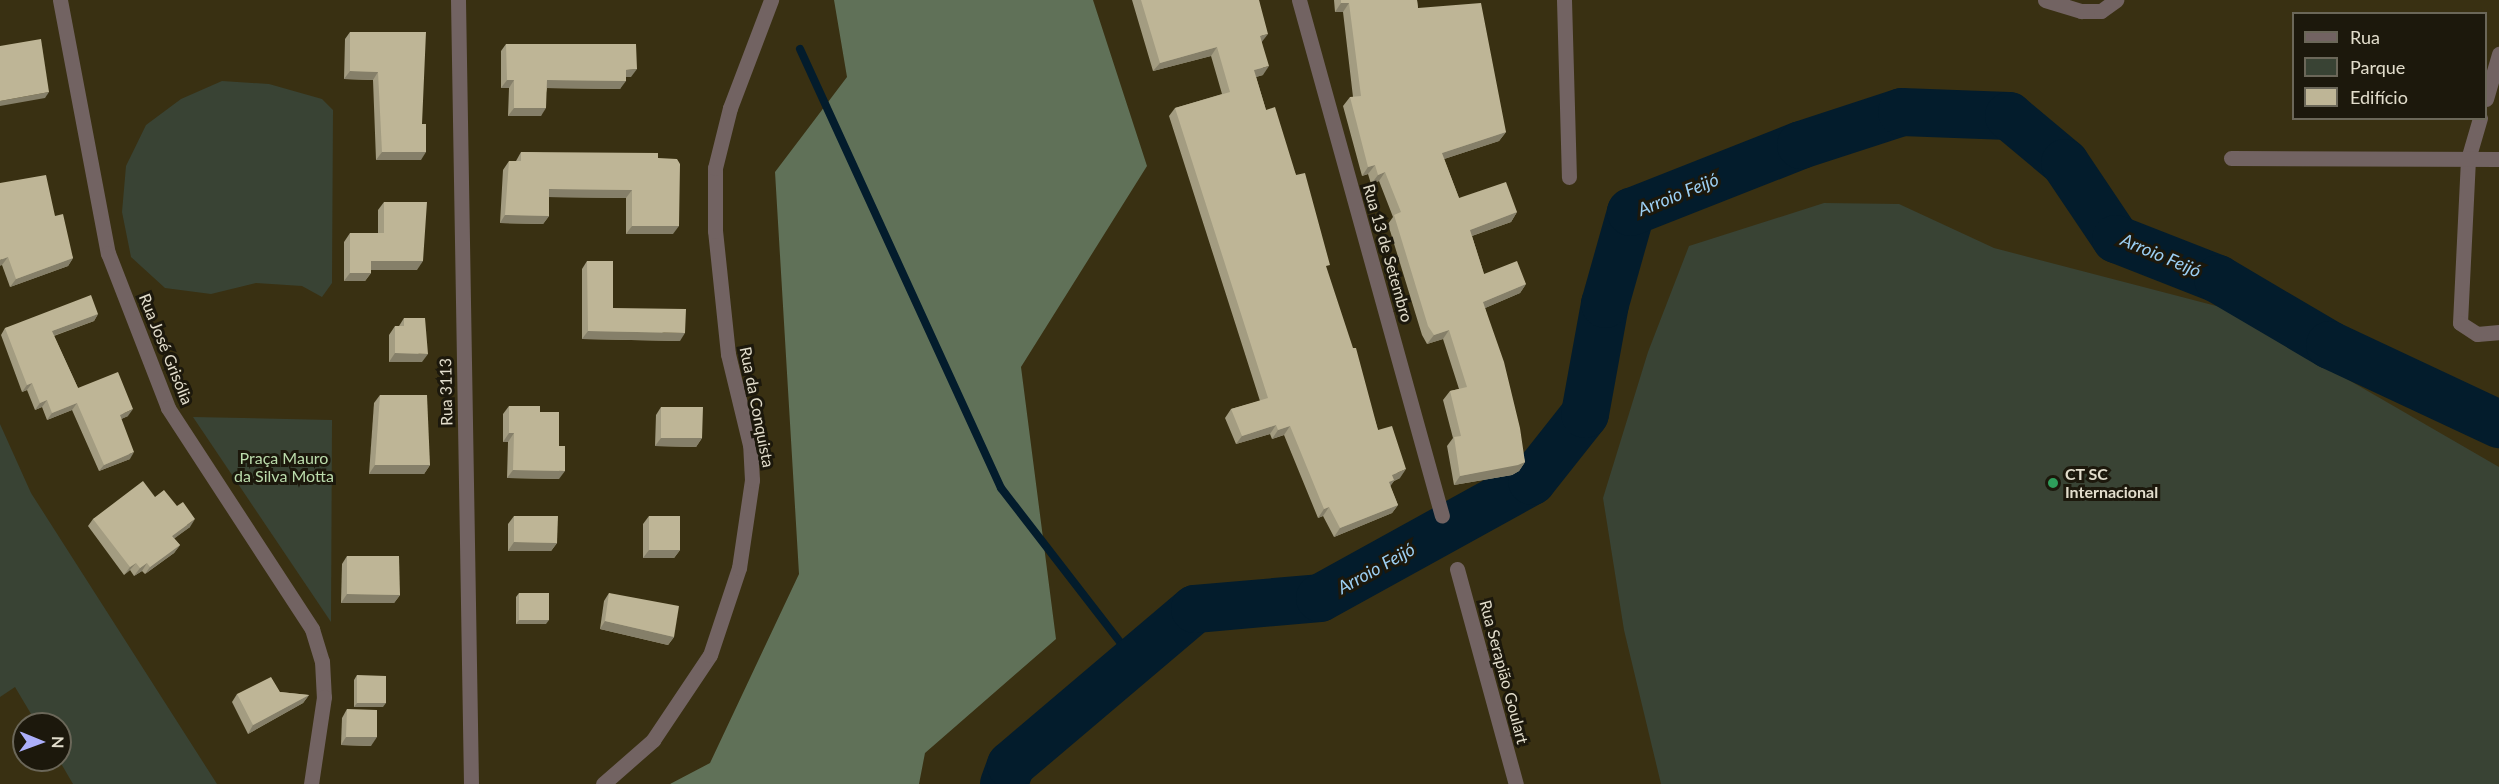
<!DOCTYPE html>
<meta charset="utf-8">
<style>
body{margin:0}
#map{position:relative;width:2499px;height:784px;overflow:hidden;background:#393012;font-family:Lato,sans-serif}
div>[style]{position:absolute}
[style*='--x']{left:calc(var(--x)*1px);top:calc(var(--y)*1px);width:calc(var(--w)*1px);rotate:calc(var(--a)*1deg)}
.green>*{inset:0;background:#394334}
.forest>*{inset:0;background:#607158}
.stream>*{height:8px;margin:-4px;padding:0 4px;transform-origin:4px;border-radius:4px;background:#031c2c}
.river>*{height:48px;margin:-24px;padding:0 24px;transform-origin:24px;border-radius:24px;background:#031c2c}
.minor>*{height:15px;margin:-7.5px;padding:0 7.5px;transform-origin:7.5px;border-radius:7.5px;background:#726362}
.wall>*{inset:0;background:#a39c81}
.shaded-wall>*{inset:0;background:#857f69}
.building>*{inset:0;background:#beb596}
.dots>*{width:16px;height:16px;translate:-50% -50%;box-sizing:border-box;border:3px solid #1c180c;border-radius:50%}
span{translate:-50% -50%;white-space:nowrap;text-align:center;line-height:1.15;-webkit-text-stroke:6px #1c180c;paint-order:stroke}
.street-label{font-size:16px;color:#e2ddcc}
.park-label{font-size:16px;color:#bbdcac}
.poi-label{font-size:16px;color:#e2ddcc;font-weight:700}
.left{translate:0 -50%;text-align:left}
.water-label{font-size:18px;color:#9ccff3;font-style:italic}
.legend{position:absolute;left:2292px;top:12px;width:195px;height:108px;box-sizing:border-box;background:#1c180c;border:2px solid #6b6759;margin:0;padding:8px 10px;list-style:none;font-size:18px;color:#e2ddcc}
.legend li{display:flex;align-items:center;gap:12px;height:30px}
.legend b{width:30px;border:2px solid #6b6759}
.north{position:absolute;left:12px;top:712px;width:60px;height:60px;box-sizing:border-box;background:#1c180c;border:2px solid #6b6759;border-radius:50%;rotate:91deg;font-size:16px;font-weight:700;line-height:24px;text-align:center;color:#e2ddcc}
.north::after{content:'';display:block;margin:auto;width:21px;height:27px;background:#acaffb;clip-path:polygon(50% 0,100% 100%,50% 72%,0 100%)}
</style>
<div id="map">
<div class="green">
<div style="clip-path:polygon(222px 81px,269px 84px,322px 99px,333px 110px,332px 283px,322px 297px,302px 286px,256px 283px,211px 294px,165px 288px,131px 257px,122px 212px,126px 166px,146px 125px,181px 99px)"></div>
<div style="clip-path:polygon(1824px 203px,1899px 204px,1994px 248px,2224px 308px,2499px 467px,2499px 784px,1661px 784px,1624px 630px,1603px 498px,1648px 352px,1689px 246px)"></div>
<div style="clip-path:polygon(193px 417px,332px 420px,331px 622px)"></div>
<div style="clip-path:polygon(0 424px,31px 493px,217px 784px,73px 784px,59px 760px,60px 724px,37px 724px,15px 687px,0 697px)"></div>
</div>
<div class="forest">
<div style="clip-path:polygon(834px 0,1093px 0,1147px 166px,1021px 367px,1056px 639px,925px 753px,919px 784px,670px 784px,710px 763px,799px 574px,775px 172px,847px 77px)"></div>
</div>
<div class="stream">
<div style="--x:800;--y:49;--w:483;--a:65.4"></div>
<div style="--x:1001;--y:488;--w:216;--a:52.3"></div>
</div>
<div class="river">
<div style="--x:1004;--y:784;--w:20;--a:-70"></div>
<div style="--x:1011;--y:765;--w:241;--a:-40.3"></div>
<div style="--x:1195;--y:609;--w:125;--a:-5"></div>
<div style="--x:1320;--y:598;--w:242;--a:-28.9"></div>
<div style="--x:1532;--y:481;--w:85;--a:-51.7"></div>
<div style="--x:1585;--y:414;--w:112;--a:-79.7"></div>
<div style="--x:1605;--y:304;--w:96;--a:-74.2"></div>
<div style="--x:1631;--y:212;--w:183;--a:-21.5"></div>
<div style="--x:1801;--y:145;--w:106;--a:-18.1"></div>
<div style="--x:1902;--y:112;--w:107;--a:2.1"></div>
<div style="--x:2009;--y:116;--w:73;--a:40"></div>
<div style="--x:2065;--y:163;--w:92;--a:56.1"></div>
<div style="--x:2116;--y:239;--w:110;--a:21.4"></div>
<div style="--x:2218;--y:279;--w:130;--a:30.5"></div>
<div style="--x:2330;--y:345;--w:187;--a:25.1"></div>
</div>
<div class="minor">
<div style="--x:60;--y:0;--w:258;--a:79.3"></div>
<div style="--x:108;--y:253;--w:166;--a:68.8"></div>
<div style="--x:168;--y:408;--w:264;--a:56.9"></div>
<div style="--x:312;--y:629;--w:34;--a:73"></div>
<div style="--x:322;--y:661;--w:36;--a:87"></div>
<div style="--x:324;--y:697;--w:88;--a:98.5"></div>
<div style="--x:458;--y:0;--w:784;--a:89.05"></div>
<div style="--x:1299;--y:0;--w:535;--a:74.51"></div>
<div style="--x:1564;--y:0;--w:177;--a:88.4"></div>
<div style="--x:2045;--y:0;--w:38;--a:17"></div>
<div style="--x:2081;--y:11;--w:20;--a:0"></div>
<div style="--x:2101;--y:11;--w:19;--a:-36"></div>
<div style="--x:2486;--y:99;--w:47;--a:-73.9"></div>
<div style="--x:2480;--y:118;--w:43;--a:106.3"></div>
<div style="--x:2468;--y:159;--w:164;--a:92.8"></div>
<div style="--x:2460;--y:323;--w:20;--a:33"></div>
<div style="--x:2477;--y:334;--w:22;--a:-5"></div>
<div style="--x:2231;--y:158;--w:268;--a:0.2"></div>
<div style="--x:1457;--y:569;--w:223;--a:74.7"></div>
<div style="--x:603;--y:784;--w:67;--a:-41.3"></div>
<div style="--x:653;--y:740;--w:102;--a:-56.2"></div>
<div style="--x:710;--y:655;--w:92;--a:-71.6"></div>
<div style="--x:739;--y:568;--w:89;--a:-81.6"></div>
<div style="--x:752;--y:480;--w:35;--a:-93"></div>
<div style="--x:750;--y:445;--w:94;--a:-103.6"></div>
<div style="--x:728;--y:354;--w:124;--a:-96"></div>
<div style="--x:715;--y:231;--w:63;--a:-90"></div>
<div style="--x:715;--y:168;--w:62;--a:-76"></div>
<div style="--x:730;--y:108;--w:116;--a:-69.2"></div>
</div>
<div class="wall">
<div style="clip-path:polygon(1132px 0,1259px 0,1262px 42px,1263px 75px,1256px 77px,1266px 110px,1296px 175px,1378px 430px,1400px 478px,1394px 481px,1390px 486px,1398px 505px,1392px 513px,1334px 537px,1323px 516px,1318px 518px,1284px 435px,1272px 439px,1270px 434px,1236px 444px,1225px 418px,1231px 409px,1260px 401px,1169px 116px,1175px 108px,1222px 94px,1211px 56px,1153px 71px)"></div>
<div style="clip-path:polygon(1334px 0,1417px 0,1418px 8px,1506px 132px,1499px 141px,1444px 159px,1459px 198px,1517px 212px,1511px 222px,1472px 236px,1484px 274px,1526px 284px,1520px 293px,1485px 308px,1525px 462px,1519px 471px,1512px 475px,1454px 485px,1447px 446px,1453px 438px,1443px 400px,1450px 391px,1459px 389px,1443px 339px,1427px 344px,1422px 335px,1388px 224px,1393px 217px,1379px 181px,1371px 184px,1368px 174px,1362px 176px,1343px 106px,1350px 97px,1353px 97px,1343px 12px,1335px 12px)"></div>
<div style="clip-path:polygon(350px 32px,422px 124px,421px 160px,376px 160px,373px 80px,344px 79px,345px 39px)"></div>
<div style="clip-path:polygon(506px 44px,631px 77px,626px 77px,620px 89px,547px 88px,541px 116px,508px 116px,509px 88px,501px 88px,501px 51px)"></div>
<div style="clip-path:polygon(521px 152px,658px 158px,673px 234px,626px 234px,626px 198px,549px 197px,549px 216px,543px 224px,500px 223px,503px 170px,509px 161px,516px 161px)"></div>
<div style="clip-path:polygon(0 183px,55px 216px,73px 258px,68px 266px,10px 287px,2px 265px)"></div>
<div style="clip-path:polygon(384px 202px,417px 270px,371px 270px,371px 273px,365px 281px,344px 281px,344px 242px,350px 233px,378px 233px,378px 210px)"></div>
<div style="clip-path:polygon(587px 261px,613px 308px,680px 341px,582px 339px,582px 269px)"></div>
<div style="clip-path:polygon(98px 314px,94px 321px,54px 336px,78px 388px,128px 416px,121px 419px,130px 459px,99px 471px,72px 410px,47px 420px,42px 407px,35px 410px,27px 390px,22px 392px,1px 335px,5px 328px)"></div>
<div style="clip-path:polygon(404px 318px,422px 362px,389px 362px,389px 335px,395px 326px,399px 326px)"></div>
<div style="clip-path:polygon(380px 395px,430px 465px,424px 474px,369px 474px,374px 403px)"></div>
<div style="clip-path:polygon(509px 406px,540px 412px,559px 446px,559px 479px,507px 478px,508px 442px,503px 442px,503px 414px)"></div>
<div style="clip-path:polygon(661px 407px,702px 438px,696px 447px,655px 446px,656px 415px)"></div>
<div style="clip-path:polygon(155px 497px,190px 527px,174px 538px,180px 545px,174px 553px,145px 574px,142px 571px,134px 576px,130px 570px,124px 575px,88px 526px,93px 519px)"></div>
<div style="clip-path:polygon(514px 516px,557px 543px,551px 551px,508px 551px,508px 524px)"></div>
<div style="clip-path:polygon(649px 516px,680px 550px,674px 558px,643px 558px,643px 524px)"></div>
<div style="clip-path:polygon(347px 556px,400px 595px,394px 603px,341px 603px,342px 564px)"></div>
<div style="clip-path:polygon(519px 593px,546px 624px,516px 624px,516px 597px)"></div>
<div style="clip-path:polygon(609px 593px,674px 637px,668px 645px,600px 629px,604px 601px)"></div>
<div style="clip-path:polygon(357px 675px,383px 707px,354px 707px,354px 680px)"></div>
<div style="clip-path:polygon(280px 692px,309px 695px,303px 703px,248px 734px,232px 702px,237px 694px)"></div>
<div style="clip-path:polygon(347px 709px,371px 746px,341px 745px,342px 718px)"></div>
</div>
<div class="shaded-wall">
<div style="clip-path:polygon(1341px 3px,1349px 3px,1343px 12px,1335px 12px)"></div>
<div style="clip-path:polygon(1268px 34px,1261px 43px,1260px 36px)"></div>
<div style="clip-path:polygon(1217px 47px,1211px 56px,1153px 71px,1160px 63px)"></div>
<div style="clip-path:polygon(1269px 66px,1263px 75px,1248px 79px,1254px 70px)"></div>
<div style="clip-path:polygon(637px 69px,631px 77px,620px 77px,626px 70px)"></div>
<div style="clip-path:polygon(350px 71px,378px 72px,373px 80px,344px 79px)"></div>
<div style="clip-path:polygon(507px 80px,514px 80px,509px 88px,501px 88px)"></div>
<div style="clip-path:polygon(547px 80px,626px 81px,620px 89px,542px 88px)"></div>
<div style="clip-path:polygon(49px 92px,45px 98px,0 106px,0 101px)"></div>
<div style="clip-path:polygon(514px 108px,546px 108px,541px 116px,508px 116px)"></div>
<div style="clip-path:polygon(1506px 132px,1499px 141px,1435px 162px,1442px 153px)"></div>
<div style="clip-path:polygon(382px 152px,426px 152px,421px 160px,376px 160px)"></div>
<div style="clip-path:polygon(1375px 165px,1368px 174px,1362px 176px,1368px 167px)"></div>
<div style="clip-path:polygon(1385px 172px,1379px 181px,1371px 184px,1378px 175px)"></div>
<div style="clip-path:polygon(549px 189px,632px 190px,626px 198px,543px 197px)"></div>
<div style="clip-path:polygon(1517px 212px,1511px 222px,1463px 239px,1470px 230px)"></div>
<div style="clip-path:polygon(505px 215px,549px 216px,543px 224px,500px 223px)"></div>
<div style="clip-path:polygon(632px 226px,679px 226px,673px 234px,626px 234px)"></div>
<div style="clip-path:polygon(8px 257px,2px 265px,0 266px,0 260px)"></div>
<div style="clip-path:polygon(73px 258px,68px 266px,10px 287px,16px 279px)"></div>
<div style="clip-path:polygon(371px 261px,423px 261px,417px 270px,365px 270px)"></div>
<div style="clip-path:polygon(350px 273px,371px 273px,365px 281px,344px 281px)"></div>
<div style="clip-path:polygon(1526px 284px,1520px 293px,1476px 312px,1483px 302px)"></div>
<div style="clip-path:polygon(98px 314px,94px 321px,47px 338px,52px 331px)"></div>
<div style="clip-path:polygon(1449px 330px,1443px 339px,1427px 344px,1434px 335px)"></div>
<div style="clip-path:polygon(588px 331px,685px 333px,680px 341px,582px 339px)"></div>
<div style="clip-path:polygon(395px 353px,428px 354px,422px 362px,389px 362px)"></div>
<div style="clip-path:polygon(32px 383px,27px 390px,22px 392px,27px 385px)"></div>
<div style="clip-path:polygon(47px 400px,42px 407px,35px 410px,40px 403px)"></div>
<div style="clip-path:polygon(77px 403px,72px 410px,47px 420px,52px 413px)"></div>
<div style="clip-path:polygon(133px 409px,128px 416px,115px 422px,120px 415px)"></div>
<div style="clip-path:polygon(1276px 425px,1270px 434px,1236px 444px,1242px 436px)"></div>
<div style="clip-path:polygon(1290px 426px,1284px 435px,1272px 439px,1278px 430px)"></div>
<div style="clip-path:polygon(509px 433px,514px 433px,508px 442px,503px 442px)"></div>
<div style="clip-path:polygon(661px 438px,702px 438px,696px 447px,655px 446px)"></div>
<div style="clip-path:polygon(134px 452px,130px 459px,99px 471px,104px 465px)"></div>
<div style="clip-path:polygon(1525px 462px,1519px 471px,1512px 475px,1454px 485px,1460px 476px)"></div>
<div style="clip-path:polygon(375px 465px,430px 465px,424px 474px,369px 474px)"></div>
<div style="clip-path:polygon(1406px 469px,1400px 478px,1394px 481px,1388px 489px,1383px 491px,1392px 475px)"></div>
<div style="clip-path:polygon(513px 470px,565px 471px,559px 479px,507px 478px)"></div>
<div style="clip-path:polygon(1398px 505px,1392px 513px,1334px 537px,1340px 528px)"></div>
<div style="clip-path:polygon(1329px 507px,1323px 516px,1318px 518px,1324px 509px)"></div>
<div style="clip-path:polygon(195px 519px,190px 527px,167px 544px,172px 536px)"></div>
<div style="clip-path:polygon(514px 542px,557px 543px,551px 551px,508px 551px)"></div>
<div style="clip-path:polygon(180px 545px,174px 553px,145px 574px,150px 567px)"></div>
<div style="clip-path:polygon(649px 550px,680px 550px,674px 558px,643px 558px)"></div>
<div style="clip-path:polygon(136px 563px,130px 570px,124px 575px,130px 567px)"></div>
<div style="clip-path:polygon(147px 563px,142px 571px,134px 576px,140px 568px)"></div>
<div style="clip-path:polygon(347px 594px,400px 595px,394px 603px,341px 603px)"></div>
<div style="clip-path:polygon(519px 620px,549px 620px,546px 624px,516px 624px)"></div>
<div style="clip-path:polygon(605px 621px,674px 637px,668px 645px,600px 629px)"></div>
<div style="clip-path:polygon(309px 695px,303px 703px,248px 734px,253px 725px)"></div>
<div style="clip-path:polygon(357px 703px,386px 703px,383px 707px,354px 707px)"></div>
<div style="clip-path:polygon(346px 737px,377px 737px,371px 746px,341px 745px)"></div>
</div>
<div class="building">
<div style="clip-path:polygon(1141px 0,1259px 0,1268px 34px,1260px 36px,1269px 66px,1254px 70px,1266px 110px,1275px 107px,1296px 175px,1305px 173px,1330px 265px,1326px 266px,1353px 348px,1356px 348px,1378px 430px,1392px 426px,1406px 469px,1392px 475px,1394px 480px,1389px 482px,1398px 505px,1340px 528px,1329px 507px,1324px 509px,1290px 426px,1278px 430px,1276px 425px,1242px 436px,1231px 409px,1268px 398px,1175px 108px,1230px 92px,1217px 47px,1160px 63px)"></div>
<div style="clip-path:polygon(1341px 0,1417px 0,1418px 8px,1481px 3px,1506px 132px,1442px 153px,1459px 198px,1506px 182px,1517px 212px,1470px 230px,1484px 274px,1517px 261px,1526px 284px,1483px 302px,1504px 362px,1520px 428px,1525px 462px,1518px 465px,1460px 476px,1454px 437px,1461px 436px,1450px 391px,1467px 387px,1449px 330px,1434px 335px,1428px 326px,1394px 215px,1401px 212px,1385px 172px,1378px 175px,1375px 165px,1368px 167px,1350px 97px,1361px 96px,1349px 3px,1341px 3px)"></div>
<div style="clip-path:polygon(350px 32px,426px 32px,422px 124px,426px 124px,426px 152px,382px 152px,378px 72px,350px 71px)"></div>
<div style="clip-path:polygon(41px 39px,49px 92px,0 101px,0 46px)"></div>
<div style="clip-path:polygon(506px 44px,636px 44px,637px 69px,626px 70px,626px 81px,547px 80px,546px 108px,514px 108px,514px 80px,507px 80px)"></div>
<div style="clip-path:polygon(521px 152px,658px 153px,658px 158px,677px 159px,680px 164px,679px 226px,632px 226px,632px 190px,549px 189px,549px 216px,505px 215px,509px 161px,521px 161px)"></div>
<div style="clip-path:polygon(46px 175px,55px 216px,63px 214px,73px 258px,16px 279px,8px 257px,0 260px,0 183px)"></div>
<div style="clip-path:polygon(384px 202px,427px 202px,423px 261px,371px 261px,371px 273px,350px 273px,350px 233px,384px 233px)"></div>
<div style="clip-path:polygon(587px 261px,613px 261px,613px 308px,686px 309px,685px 333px,588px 331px)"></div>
<div style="clip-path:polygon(91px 295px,98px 314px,52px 331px,78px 388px,118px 372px,133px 409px,120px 415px,134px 452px,104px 465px,77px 403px,52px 413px,47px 400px,40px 403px,32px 383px,27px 385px,5px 328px)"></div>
<div style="clip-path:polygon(404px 318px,425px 318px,428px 354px,395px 353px,395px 326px,404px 326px)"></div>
<div style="clip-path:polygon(380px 395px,427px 395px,430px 465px,375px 465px)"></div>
<div style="clip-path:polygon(509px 406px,540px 406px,540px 412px,559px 412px,559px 446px,565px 446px,565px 471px,513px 470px,514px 433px,509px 433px)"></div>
<div style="clip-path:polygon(661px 407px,703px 407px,702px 438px,661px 438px)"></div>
<div style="clip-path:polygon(143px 481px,155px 497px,164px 490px,177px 506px,183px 502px,195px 519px,172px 536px,180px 545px,150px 567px,147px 563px,140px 568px,136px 563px,130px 567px,93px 519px)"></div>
<div style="clip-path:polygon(514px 516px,558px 516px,557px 543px,514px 542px)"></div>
<div style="clip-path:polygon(649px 516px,680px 516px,680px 550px,649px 550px)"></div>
<div style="clip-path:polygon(347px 556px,399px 556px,400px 595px,347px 594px)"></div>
<div style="clip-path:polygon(519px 593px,549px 593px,549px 620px,519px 620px)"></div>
<div style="clip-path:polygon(609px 593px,679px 606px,674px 637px,605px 621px)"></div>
<div style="clip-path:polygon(357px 675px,386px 676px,386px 703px,357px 703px)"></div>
<div style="clip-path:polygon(271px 677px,280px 692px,309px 695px,253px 725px,237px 694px)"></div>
<div style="clip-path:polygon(347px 709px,377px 710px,377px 737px,346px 737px)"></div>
</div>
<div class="dots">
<div style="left:2053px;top:483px;background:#2e9e5b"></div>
</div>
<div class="street-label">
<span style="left:1388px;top:253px;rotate:74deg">Rua 13 de Setembro</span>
<span style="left:166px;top:349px;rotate:68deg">Rua José Grisólia</span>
<span style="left:446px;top:392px;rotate:-91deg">Rua 3113</span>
<span style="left:757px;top:407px;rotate:79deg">Rua da Conquista</span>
<span style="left:1504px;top:672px;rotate:75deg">Rua Serapião Goulart</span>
</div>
<div class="park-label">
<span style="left:284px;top:467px">Praça Mauro<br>da Silva Motta</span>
</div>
<div class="poi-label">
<span class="left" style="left:2065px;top:483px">CT SC<br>Internacional</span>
</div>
<div class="water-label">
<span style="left:1678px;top:194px;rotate:-22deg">Arroio Feijó</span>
<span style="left:2161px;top:255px;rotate:23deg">Arroio Feijó</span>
<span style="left:1376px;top:568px;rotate:-29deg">Arroio Feijó</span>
</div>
<ul class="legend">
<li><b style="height:8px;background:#726362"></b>Rua</li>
<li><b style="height:16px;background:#394334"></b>Parque</li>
<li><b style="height:16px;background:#beb596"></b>Edifício</li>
</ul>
<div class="north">N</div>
</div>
